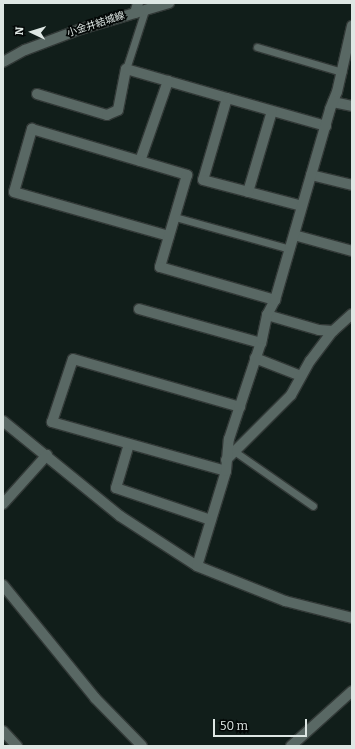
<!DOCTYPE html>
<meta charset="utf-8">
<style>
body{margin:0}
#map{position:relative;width:355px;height:749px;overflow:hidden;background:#111e1a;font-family:Bitter,"Noto Sans JP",serif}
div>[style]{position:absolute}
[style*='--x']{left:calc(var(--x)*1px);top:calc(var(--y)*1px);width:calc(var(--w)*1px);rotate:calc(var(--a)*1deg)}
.roads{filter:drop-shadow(1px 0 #323937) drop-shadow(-1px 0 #323937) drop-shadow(0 1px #323937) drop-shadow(0 -1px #323937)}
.lane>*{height:7px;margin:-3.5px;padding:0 3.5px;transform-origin:3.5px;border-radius:3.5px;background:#596864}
.street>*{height:10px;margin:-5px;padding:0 5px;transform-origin:5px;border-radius:5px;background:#596864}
.secondary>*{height:10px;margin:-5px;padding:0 5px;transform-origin:5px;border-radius:5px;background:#596864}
span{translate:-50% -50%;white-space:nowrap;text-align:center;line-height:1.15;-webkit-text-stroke:3.5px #030706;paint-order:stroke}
.street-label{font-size:10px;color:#dee7e4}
.frame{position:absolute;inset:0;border:4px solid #dee7e4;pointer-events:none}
.north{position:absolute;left:12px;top:12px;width:40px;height:40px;-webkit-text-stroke:3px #030706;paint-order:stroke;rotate:274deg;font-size:11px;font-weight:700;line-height:16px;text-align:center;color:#dee7e4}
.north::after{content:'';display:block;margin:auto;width:14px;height:18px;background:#dee7e4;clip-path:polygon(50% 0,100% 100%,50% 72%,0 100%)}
.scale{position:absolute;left:213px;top:719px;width:94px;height:18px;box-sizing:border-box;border:2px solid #dee7e4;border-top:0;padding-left:5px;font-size:12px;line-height:14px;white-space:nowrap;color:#dee7e4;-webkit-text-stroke:3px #030706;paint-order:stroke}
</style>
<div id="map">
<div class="roads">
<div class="lane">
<div style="--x:257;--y:47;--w:89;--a:16.4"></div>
<div style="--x:126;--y:69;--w:62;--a:-72.1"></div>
<div style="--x:175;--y:217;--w:119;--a:15.5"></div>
<div style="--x:234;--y:451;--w:96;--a:34.8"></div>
</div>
<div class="street">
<div style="--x:135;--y:13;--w:10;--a:-73"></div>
<div style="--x:37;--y:94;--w:73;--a:16.7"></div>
<div style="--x:107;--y:115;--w:12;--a:-24"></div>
<div style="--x:118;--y:110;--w:42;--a:-79"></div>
<div style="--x:126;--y:69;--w:105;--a:16"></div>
<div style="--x:227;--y:98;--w:85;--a:106.3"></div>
<div style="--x:203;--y:180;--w:102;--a:14.7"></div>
<div style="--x:227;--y:98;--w:103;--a:15.8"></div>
<div style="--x:333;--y:102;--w:19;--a:12"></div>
<div style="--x:140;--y:161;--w:85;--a:-70.7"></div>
<div style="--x:311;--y:175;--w:42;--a:13.7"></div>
<div style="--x:248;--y:192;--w:84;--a:-73.5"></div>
<div style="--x:294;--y:235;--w:60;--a:15.4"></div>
<div style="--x:169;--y:236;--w:161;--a:-164.2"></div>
<div style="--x:14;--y:192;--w:66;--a:-74.1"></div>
<div style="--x:32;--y:129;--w:162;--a:16.5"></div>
<div style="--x:187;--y:175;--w:96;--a:106.4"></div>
<div style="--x:160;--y:267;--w:120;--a:16"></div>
<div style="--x:139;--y:309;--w:127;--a:15.6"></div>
<div style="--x:267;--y:315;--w:54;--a:16.1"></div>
<div style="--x:319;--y:330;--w:14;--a:4"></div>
<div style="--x:333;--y:331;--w:25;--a:-42"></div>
<div style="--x:255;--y:358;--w:49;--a:21.4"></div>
<div style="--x:3;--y:421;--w:151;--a:39.1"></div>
<div style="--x:120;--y:516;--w:92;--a:33"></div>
<div style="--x:197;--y:566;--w:95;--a:21.7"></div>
<div style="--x:285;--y:601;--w:69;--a:14.2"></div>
<div style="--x:129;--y:444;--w:46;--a:106.5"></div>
<div style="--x:116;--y:488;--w:100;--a:18.6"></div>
<div style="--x:226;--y:460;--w:92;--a:-45"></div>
<div style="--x:291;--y:395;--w:39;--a:-61"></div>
<div style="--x:310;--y:361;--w:38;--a:-53"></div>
<div style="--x:226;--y:471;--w:181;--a:-164.3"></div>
<div style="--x:52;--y:422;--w:66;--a:-71.6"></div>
<div style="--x:73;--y:359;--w:174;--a:16"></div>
<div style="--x:3;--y:504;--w:66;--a:-48.1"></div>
<div style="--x:197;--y:566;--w:99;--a:-73"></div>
<div style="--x:226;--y:471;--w:32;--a:-85"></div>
<div style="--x:229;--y:439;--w:105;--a:-71.7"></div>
<div style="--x:262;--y:339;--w:25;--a:-78"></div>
<div style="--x:267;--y:315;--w:17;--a:-62"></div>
<div style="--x:275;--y:300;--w:199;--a:-73.9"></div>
<div style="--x:330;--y:109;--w:18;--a:-68"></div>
<div style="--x:337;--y:92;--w:68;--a:-77.2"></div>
<div style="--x:3;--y:731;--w:21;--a:47"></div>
<div style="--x:291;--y:746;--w:82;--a:-42"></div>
</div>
<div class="secondary">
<div style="--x:3;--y:62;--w:25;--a:-29"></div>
<div style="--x:25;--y:50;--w:60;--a:-20.6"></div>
<div style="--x:81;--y:29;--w:92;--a:-16.5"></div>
<div style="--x:3;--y:585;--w:146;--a:50.8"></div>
<div style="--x:95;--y:698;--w:67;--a:45.6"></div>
</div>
</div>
<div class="street-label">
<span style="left:96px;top:25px;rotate:-18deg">小金井結城線</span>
</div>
<div class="frame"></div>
<div class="north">N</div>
<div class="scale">50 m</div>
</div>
